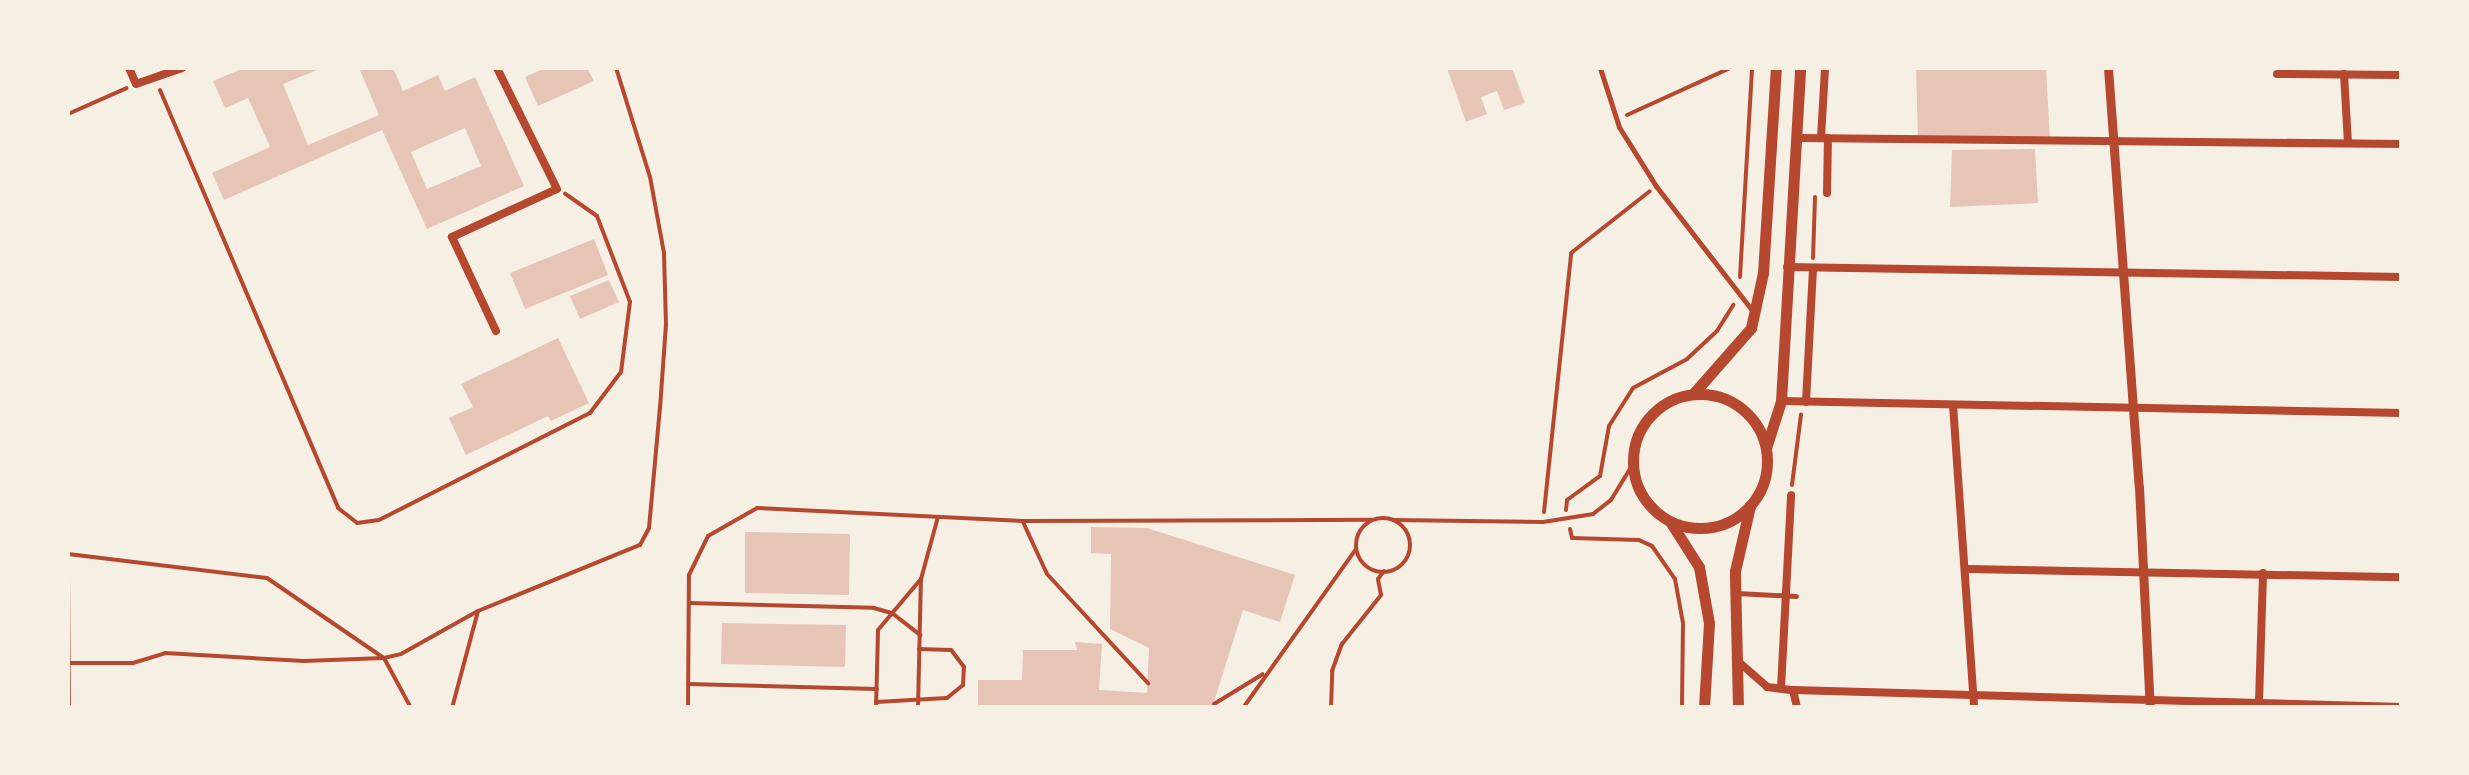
<!DOCTYPE html>
<style>
body{margin:0}
#map{position:relative;width:2469px;height:775px;overflow:hidden;background:#f6efe4;font-family:"Asap Condensed",sans-serif}
div>[style]{position:absolute}
[style*='--x']{left:calc(var(--x)*1px);top:calc(var(--y)*1px);width:calc(var(--w)*1px);rotate:calc(var(--a)*1deg)}
.building>*{inset:0;background:#e6c5b7}
.path>*{height:4px;margin:-2px;padding:0 2px;transform-origin:2px;border-radius:2px;background:#b5482f}
.service>*{height:4px;margin:-2px;padding:0 2px;transform-origin:2px;border-radius:2px;background:#b5482f}
.service>.ring{margin:-2px;padding:0;box-sizing:content-box;background:none;border:4px solid #b5482f;border-radius:50%}
.pedestrian>*{height:5px;margin:-2.5px;padding:0 2.5px;transform-origin:2.5px;border-radius:2.5px;background:#b5482f}
.minor>*{height:8px;margin:-4px;padding:0 4px;transform-origin:4px;border-radius:4px;background:#b5482f}
.tertiary>*{height:9px;margin:-4.5px;padding:0 4.5px;transform-origin:4.5px;border-radius:4.5px;background:#b5482f}
.primary>*{height:11px;margin:-5.5px;padding:0 5.5px;transform-origin:5.5px;border-radius:5.5px;background:#b5482f}
.primary>.ring{margin:-5.5px;padding:0;box-sizing:content-box;background:none;border:11px solid #b5482f;border-radius:50%}
span{translate:-50% -50%;white-space:nowrap;text-align:center;line-height:1.15;-webkit-text-stroke:8px #f6efe4;paint-order:stroke}
.frame{position:absolute;inset:0;border:70px solid #f6efe4;pointer-events:none}
</style>
<div id="map">
<div class="building">
<div style="clip-path:polygon(evenodd,244px 68px,322px 68px,283px 84px,308px 145px,379px 115px,359px 68px,393px 68px,403px 91px,438px 75px,445px 91px,475px 77px,524px 186px,427px 229px,382px 130px,224px 200px,212px 173px,270px 147px,248px 98px,225px 108px,213px 81px,244px 68px,465px 128px,481px 166px,427px 189px,411px 152px,465px 128px)"></div>
<div style="clip-path:polygon(545px 68px,587px 68px,594px 81px,538px 106px,525px 77px)"></div>
<div style="clip-path:polygon(1447px 68px,1512px 68px,1525px 103px,1504px 110px,1497px 91px,1481px 97px,1487px 114px,1466px 122px)"></div>
<div style="clip-path:polygon(1916px 68px,2046px 68px,2050px 141px,1918px 139px)"></div>
<div style="clip-path:polygon(2035px 149px,2038px 203px,1950px 207px,1952px 150px)"></div>
<div style="clip-path:polygon(594px 239px,608px 275px,525px 309px,510px 273px)"></div>
<div style="clip-path:polygon(609px 280px,619px 302px,580px 319px,570px 296px)"></div>
<div style="clip-path:polygon(558px 338px,589px 403px,551px 421px,548px 416px,466px 455px,449px 418px,473px 407px,461px 384px)"></div>
<div style="clip-path:polygon(1091px 527px,1147px 528px,1295px 575px,1280px 622px,1243px 610px,1212px 708px,978px 708px,978px 680px,1022px 680px,1023px 650px,1077px 650px,1075px 642px,1102px 644px,1099px 690px,1147px 693px,1149px 648px,1110px 629px,1111px 554px,1091px 553px)"></div>
<div style="clip-path:polygon(745px 532px,850px 534px,849px 595px,745px 593px)"></div>
<div style="clip-path:polygon(722px 623px,846px 625px,845px 667px,721px 664px)"></div>
</div>
<div class="path">
<div style="--x:160;--y:90;--w:454;--a:66.9"></div>
<div style="--x:338;--y:508;--w:24;--a:38"></div>
<div style="--x:357;--y:523;--w:22;--a:-8"></div>
<div style="--x:379;--y:520;--w:237;--a:-26.9"></div>
<div style="--x:590;--y:413;--w:51;--a:-52.9"></div>
<div style="--x:621;--y:372;--w:71;--a:-82.7"></div>
<div style="--x:630;--y:302;--w:92;--a:-111"></div>
<div style="--x:597;--y:216;--w:39;--a:-145"></div>
<div style="--x:68;--y:114;--w:64;--a:-23.8"></div>
<div style="--x:1627;--y:115;--w:113;--a:-24.5"></div>
<div style="--x:1813;--y:258;--w:61;--a:-88.1"></div>
<div style="--x:1740;--y:277;--w:209;--a:-86.7"></div>
<div style="--x:1792;--y:485;--w:71;--a:-82.7"></div>
<div style="--x:1566;--y:510;--w:10;--a:-84"></div>
<div style="--x:1567;--y:500;--w:41;--a:-36"></div>
<div style="--x:1600;--y:476;--w:51;--a:-79.8"></div>
<div style="--x:1609;--y:426;--w:45;--a:-57.7"></div>
<div style="--x:1633;--y:388;--w:61;--a:-28.2"></div>
<div style="--x:1687;--y:359;--w:41;--a:-43"></div>
<div style="--x:1717;--y:331;--w:31;--a:-58"></div>
<div style="--x:1544;--y:512;--w:260;--a:-84"></div>
<div style="--x:1571;--y:253;--w:100;--a:-38.1"></div>
<div style="--x:1570;--y:529;--w:9;--a:77"></div>
<div style="--x:1572;--y:538;--w:67;--a:1.7"></div>
<div style="--x:1639;--y:540;--w:14;--a:25"></div>
<div style="--x:1652;--y:546;--w:40;--a:55.1"></div>
<div style="--x:1675;--y:579;--w:45;--a:79.7"></div>
<div style="--x:1683;--y:623;--w:85;--a:90.7"></div>
<div style="--x:68;--y:554;--w:200;--a:6.9"></div>
<div style="--x:267;--y:578;--w:142;--a:34.4"></div>
<div style="--x:384;--y:658;--w:57;--a:61.6"></div>
<div style="--x:68;--y:576;--w:132;--a:89.6"></div>
<div style="--x:68;--y:663;--w:65;--a:0"></div>
<div style="--x:133;--y:663;--w:34;--a:-17"></div>
<div style="--x:165;--y:653;--w:139;--a:3.3"></div>
<div style="--x:304;--y:661;--w:80;--a:-2.1"></div>
<div style="--x:384;--y:658;--w:17;--a:-13"></div>
<div style="--x:401;--y:654;--w:88;--a:-29.2"></div>
<div style="--x:478;--y:611;--w:175;--a:-22.2"></div>
<div style="--x:640;--y:545;--w:19;--a:-62"></div>
<div style="--x:649;--y:528;--w:121;--a:-84.8"></div>
<div style="--x:660;--y:408;--w:83;--a:-85.9"></div>
<div style="--x:666;--y:325;--w:72;--a:-91.6"></div>
<div style="--x:664;--y:253;--w:77;--a:-100.4"></div>
<div style="--x:650;--y:177;--w:114;--a:-107.3"></div>
<div style="--x:452;--y:708;--w:100;--a:-75"></div>
</div>
<div class="service">
<div class="ring" style="left:1356px;top:518px;width:50px;height:50px"></div>
<div style="--x:1393;--y:520;--w:150;--a:0.8"></div>
<div style="--x:1543;--y:522;--w:51;--a:-9.1"></div>
<div style="--x:1593;--y:514;--w:23;--a:-38"></div>
<div style="--x:1611;--y:500;--w:42;--a:-58.6"></div>
<div style="--x:1023;--y:522;--w:57;--a:65.2"></div>
<div style="--x:1047;--y:574;--w:149;--a:47.2"></div>
<div style="--x:689;--y:603;--w:185;--a:1.5"></div>
<div style="--x:874;--y:608;--w:19;--a:16"></div>
<div style="--x:892;--y:613;--w:36;--a:38"></div>
<div style="--x:688;--y:684;--w:189;--a:1.5"></div>
<div style="--x:876;--y:702;--w:71;--a:-3.2"></div>
<div style="--x:947;--y:698;--w:21;--a:-39"></div>
<div style="--x:963;--y:685;--w:18;--a:-87"></div>
<div style="--x:964;--y:667;--w:21;--a:-127"></div>
<div style="--x:951;--y:650;--w:32;--a:-178"></div>
<div style="--x:1214;--y:704;--w:57;--a:-31.5"></div>
<div style="--x:688;--y:708;--w:133;--a:-89.6"></div>
<div style="--x:689;--y:575;--w:43;--a:-64"></div>
<div style="--x:708;--y:536;--w:56;--a:-29.7"></div>
<div style="--x:757;--y:508;--w:266;--a:2.8"></div>
<div style="--x:1023;--y:521;--w:349;--a:-0.2"></div>
<div style="--x:876;--y:708;--w:78;--a:-88.5"></div>
<div style="--x:878;--y:630;--w:67;--a:-49.9"></div>
<div style="--x:918;--y:708;--w:129;--a:-88.7"></div>
<div style="--x:921;--y:579;--w:64;--a:-74.7"></div>
<div style="--x:1243;--y:708;--w:195;--a:-54.6"></div>
<div style="--x:1331;--y:708;--w:37;--a:-88"></div>
<div style="--x:1332;--y:671;--w:29;--a:-70"></div>
<div style="--x:1342;--y:644;--w:63;--a:-51.5"></div>
<div style="--x:1381;--y:595;--w:16;--a:-101"></div>
<div style="--x:1378;--y:579;--w:10;--a:-53"></div>
</div>
<div class="pedestrian">
<div style="--x:1600;--y:68;--w:62;--a:72.1"></div>
<div style="--x:1619;--y:127;--w:70;--a:57.9"></div>
<div style="--x:1656;--y:186;--w:160;--a:52.3"></div>
<div style="--x:1736;--y:593;--w:60;--a:2.9"></div>
</div>
<div class="minor">
<div style="--x:129;--y:68;--w:17;--a:66"></div>
<div style="--x:136;--y:84;--w:49;--a:-19.2"></div>
<div style="--x:2277;--y:74;--w:125;--a:0.5"></div>
<div style="--x:2344;--y:74;--w:69;--a:86.7"></div>
<div style="--x:1796;--y:138;--w:606;--a:0.57"></div>
<div style="--x:1821;--y:138;--w:70;--a:-86.7"></div>
<div style="--x:1827;--y:193;--w:55;--a:-89"></div>
<div style="--x:1787;--y:267;--w:615;--a:0.93"></div>
<div style="--x:496;--y:331;--w:104;--a:-115.1"></div>
<div style="--x:452;--y:237;--w:115;--a:-24.6"></div>
<div style="--x:557;--y:189;--w:135;--a:-116.4"></div>
<div style="--x:1781;--y:401;--w:621;--a:1.11"></div>
<div style="--x:1806;--y:402;--w:134;--a:-87"></div>
<div style="--x:1953;--y:405;--w:304;--a:86"></div>
<div style="--x:1968;--y:569;--w:434;--a:1.1"></div>
<div style="--x:1741;--y:664;--w:35;--a:41"></div>
<div style="--x:1767;--y:687;--w:26;--a:7"></div>
<div style="--x:1793;--y:690;--w:18;--a:77"></div>
<div style="--x:1781;--y:688;--w:193;--a:-87"></div>
<div style="--x:1793;--y:690;--w:609;--a:1.6"></div>
<div style="--x:2259;--y:702;--w:129;--a:-88.2"></div>
</div>
<div class="tertiary">
<div style="--x:2108;--y:68;--w:420;--a:85.8"></div>
<div style="--x:2139;--y:487;--w:221;--a:87.2"></div>
</div>
<div class="primary">
<div style="--x:1693;--y:394;--w:88;--a:-48.7"></div>
<div style="--x:1751;--y:328;--w:56;--a:-77.7"></div>
<div style="--x:1763;--y:273;--w:205;--a:-86.4"></div>
<div class="ring" style="left:1633px;top:394px;width:123px;height:123px"></div>
<div style="--x:1766;--y:448;--w:49;--a:-72.3"></div>
<div style="--x:1781;--y:401;--w:334;--a:-86.7"></div>
<div style="--x:1671;--y:523;--w:52;--a:57.5"></div>
<div style="--x:1699;--y:567;--w:57;--a:79.9"></div>
<div style="--x:1709;--y:623;--w:85;--a:93.4"></div>
<div style="--x:1738;--y:708;--w:137;--a:-91.3"></div>
<div style="--x:1735;--y:571;--w:67;--a:-77"></div>
</div>
<div class="frame"></div>
</div>
